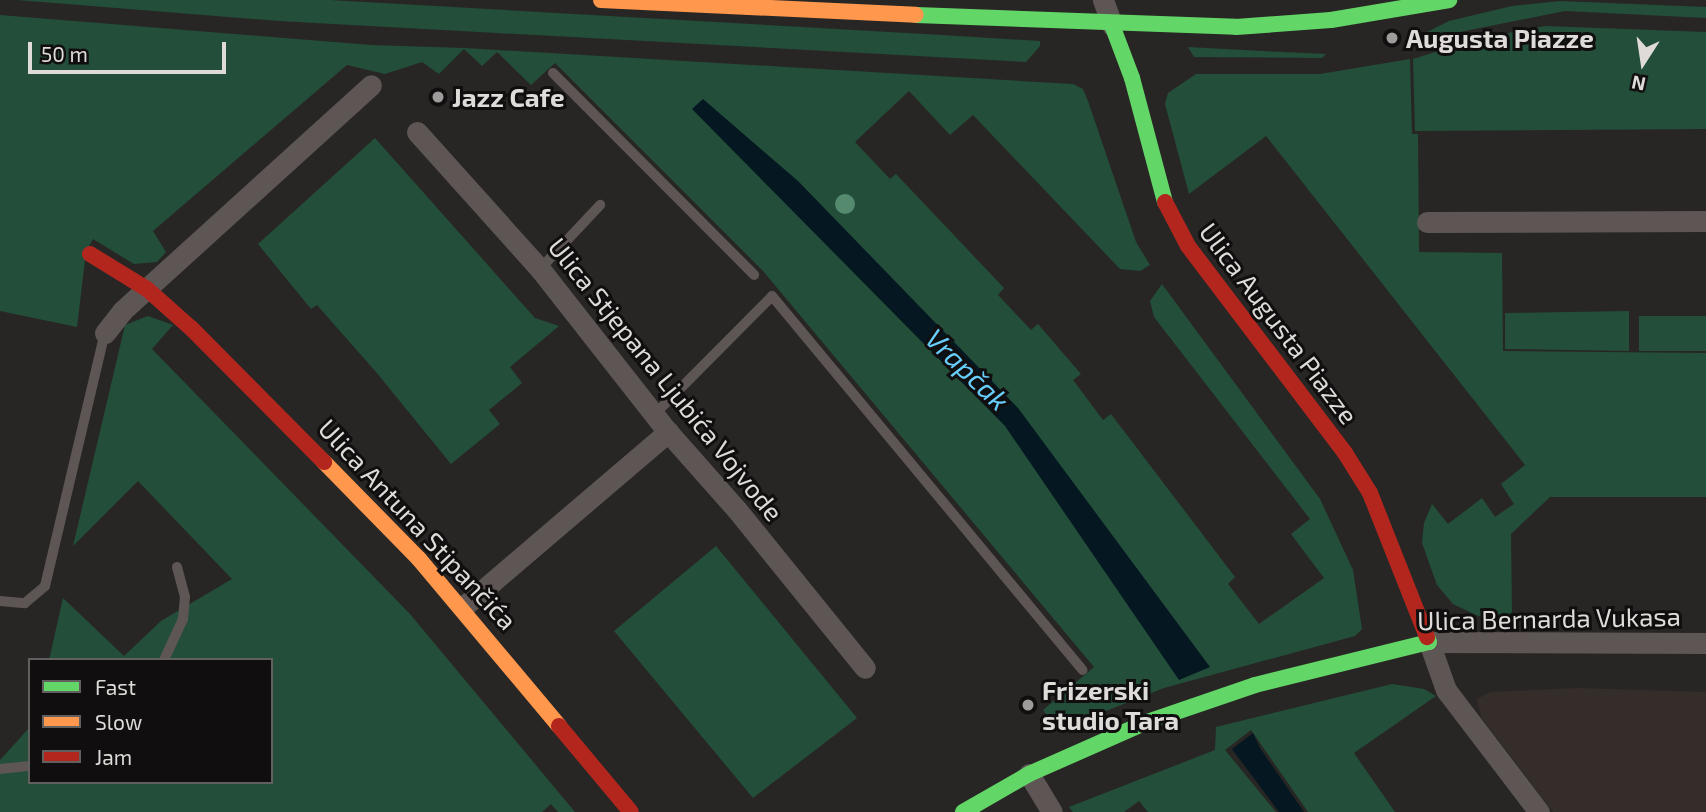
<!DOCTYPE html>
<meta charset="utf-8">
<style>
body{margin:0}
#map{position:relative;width:1706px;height:812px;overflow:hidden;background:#282624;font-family:"Exo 2",sans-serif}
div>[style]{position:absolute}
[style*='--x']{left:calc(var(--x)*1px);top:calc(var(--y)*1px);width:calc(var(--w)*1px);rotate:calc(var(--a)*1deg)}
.built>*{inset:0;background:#352d29}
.green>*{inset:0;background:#234e3a}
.water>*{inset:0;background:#051720}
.lane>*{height:10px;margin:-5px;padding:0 5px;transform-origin:5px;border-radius:5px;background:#5e5654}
.street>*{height:21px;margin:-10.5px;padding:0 10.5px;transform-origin:10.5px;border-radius:10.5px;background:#5e5654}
.fast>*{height:16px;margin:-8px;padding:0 8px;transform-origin:8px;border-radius:8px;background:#63d668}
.slow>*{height:16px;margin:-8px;padding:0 8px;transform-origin:8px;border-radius:8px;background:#ff974d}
.jam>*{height:16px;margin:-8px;padding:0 8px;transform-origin:8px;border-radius:8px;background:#b3261e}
.trees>*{width:20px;height:20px;margin:-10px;border-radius:50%;background:#558a6f}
.dots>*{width:19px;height:19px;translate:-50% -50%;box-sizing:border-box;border:4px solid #100e0e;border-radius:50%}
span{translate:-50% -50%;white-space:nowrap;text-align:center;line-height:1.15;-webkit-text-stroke:6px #100e0e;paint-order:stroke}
.poi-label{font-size:26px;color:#dedbd9;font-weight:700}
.left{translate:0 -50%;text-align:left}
.street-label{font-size:26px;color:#dedbd9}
.water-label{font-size:28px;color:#67cefb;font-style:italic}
.legend{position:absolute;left:28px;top:658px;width:245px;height:126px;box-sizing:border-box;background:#100e0e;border:2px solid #62605f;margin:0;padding:9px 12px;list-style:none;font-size:21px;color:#dedbd9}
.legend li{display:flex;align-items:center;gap:14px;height:35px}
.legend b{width:35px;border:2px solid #62605f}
.north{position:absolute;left:1608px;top:28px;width:70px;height:70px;-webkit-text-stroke:5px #100e0e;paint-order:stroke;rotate:192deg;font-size:19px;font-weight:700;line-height:28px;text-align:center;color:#dedbd9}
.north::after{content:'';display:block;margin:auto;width:24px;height:32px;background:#dedbd9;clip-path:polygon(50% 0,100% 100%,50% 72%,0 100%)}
.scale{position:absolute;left:28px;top:42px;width:198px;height:32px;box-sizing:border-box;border:4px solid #dedbd9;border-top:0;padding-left:9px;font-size:21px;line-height:24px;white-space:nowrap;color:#dedbd9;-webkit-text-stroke:5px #100e0e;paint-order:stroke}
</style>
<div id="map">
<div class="built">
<div style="clip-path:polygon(1578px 688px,1706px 692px,1706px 812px,1553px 812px,1481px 717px,1477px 699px,1490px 692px)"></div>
</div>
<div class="green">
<div style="clip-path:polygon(17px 0,330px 0,942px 35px,1040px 41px,1040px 46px,1026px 62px,279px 21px)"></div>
<div style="clip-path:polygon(1560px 1px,1706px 7px,1706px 18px,1565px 11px,1405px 43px,1449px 21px,1512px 6px)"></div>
<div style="clip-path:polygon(0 15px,371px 45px,464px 48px,1073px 84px,1083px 89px,1088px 101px,1136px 242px,1150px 265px,1140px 271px,1120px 269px,973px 115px,950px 135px,909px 91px,855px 142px,890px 179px,896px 174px,1004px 288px,998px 295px,1031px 330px,1038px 324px,1081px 374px,1073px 380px,1103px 420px,1111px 414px,1235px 577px,1228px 584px,1259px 624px,1324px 578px,1291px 534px,1310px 519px,1154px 317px,1150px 301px,1162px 284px,1320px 499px,1353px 570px,1362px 629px,1355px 636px,1164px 688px,1058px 730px,1043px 710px,1094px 667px,763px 271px,555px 63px,531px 85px,497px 52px,482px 66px,464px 49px,439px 74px,422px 62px,385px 74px,347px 65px,153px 231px,166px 252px,157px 262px,134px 264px,93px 239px,86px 252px,77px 327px,0 311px)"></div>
<div style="clip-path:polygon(1545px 26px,1706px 32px,1706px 129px,1415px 131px,1413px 59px,1477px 39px)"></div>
<div style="clip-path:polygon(1188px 47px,1261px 51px,1326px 54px,1322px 58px,1194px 57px)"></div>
<div style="clip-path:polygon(1410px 59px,1412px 134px,1418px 134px,1419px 252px,1502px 253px,1503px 351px,1706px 353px,1706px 497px,1550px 497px,1511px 534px,1512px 615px,1478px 616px,1453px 604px,1437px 585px,1422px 543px,1424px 523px,1432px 504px,1448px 524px,1482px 498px,1495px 517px,1514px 504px,1501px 484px,1525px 465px,1266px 136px,1189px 194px,1165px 104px,1168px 93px,1196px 74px,1320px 74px)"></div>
<div style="clip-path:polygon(375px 138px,535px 318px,559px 326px,510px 367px,522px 383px,489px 410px,500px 424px,451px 464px,376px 372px,317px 305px,311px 309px,258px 244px)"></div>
<div style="clip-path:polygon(1629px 311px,1629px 351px,1505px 349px,1505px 313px)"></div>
<div style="clip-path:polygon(148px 316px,173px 325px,152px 349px,410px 614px,575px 812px,558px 812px,551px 804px,542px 812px,0 812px,0 760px,30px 727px,30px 782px,271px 782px,271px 660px,49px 660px,63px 598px,124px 656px,161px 621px,232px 579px,138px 481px,73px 546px,125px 325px)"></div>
<div style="clip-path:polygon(1639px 316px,1706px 316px,1706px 351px,1639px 351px)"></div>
<div style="clip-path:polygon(716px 546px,857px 718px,753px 798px,614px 631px)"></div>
<div style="clip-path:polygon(1392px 684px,1424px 689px,1436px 696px,1354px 753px,1395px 812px,1308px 812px,1251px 730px,1225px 750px,1276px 812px,1148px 812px,1139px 801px,1124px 812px,1073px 812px,1069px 807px,1215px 750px,1216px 727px)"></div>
</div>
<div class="water">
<div style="clip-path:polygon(703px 99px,798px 181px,1018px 408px,1210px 667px,1179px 680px,1005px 426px,692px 109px)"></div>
<div style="clip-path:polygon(1253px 733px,1260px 748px,1304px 812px,1279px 812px,1232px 749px)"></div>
</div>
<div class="lane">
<div style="--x:553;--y:73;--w:285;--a:45.1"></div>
<div style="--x:540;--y:269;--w:88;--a:-46.8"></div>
<div style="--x:655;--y:414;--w:166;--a:-45.2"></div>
<div style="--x:772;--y:296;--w:486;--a:50.3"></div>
<div style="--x:0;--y:601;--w:25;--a:5"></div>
<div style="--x:25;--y:603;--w:26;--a:-40"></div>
<div style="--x:45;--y:586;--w:260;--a:-76.7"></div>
<div style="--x:164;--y:660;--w:45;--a:-65.1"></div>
<div style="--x:183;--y:619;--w:22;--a:-85"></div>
<div style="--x:185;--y:597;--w:31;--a:-105"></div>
<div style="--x:0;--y:769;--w:30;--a:-6"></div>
</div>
<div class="street">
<div style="--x:1103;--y:0;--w:27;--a:70"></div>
<div style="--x:417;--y:132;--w:184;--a:48.1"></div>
<div style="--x:540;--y:269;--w:207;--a:51.9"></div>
<div style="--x:668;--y:432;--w:104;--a:48.5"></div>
<div style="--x:737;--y:510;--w:203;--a:51"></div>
<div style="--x:1427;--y:222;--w:279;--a:-0.2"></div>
<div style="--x:105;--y:333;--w:28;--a:-52"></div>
<div style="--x:122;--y:311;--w:336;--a:-42.2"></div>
<div style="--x:463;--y:607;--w:270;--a:-40.5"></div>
<div style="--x:1029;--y:774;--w:44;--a:58.8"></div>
<div style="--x:1539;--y:812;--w:153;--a:-127.3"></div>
<div style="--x:1446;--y:690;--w:51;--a:-109.5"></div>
<div style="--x:1429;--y:642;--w:277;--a:0.2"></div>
</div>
<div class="fast">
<div style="--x:916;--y:15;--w:320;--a:2.1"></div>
<div style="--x:1236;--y:27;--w:95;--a:-4.2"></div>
<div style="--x:1331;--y:20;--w:120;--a:-9.6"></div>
<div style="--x:1112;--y:25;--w:57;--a:69.3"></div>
<div style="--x:1132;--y:78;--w:128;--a:75.1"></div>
<div style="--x:963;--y:812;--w:76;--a:-29.9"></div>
<div style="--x:1029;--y:774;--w:129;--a:-23.8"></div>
<div style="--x:1147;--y:722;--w:114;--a:-18.9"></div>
<div style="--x:1255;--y:685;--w:179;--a:-13.9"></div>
<div style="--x:1429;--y:642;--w:5;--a:-112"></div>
</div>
<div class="slow">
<div style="--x:601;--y:0;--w:315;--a:2.7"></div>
<div style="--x:324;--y:462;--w:136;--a:45.6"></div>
<div style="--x:419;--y:559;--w:218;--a:50"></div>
</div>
<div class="jam">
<div style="--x:1165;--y:202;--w:50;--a:62.4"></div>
<div style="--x:1188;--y:246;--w:260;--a:52.8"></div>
<div style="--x:1345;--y:453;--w:47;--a:58"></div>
<div style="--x:1370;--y:493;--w:155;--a:68.4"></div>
<div style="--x:90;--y:254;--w:67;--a:31.6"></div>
<div style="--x:147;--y:289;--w:59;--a:41.6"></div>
<div style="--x:191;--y:328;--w:189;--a:45.2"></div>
<div style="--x:559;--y:726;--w:112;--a:50.1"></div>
</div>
<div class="trees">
<div style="left:845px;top:204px"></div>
</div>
<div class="dots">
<div style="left:1392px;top:38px;background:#9e9c9a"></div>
<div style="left:438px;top:97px;background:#9e9c9a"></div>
<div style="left:1028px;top:705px;background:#9e9c9a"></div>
</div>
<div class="poi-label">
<span class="left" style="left:1406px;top:38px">Augusta Piazze</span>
<span class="left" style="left:452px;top:97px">Jazz Cafe</span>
<span class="left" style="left:1042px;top:705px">Frizerski<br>studio Tara</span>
</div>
<div class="street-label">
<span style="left:1279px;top:323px;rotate:53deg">Ulica Augusta Piazze</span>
<span style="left:666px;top:379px;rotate:51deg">Ulica Stjepana Ljubića Vojvode</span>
<span style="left:418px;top:524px;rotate:47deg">Ulica Antuna Stipančića</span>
<span style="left:1549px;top:618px;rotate:-1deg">Ulica Bernarda Vukasa</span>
</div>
<div class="water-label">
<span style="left:968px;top:369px;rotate:44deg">Vrapčak</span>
</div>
<ul class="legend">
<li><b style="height:9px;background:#63d668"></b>Fast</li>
<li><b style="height:9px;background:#ff974d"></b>Slow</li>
<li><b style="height:9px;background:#b3261e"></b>Jam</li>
</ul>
<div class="north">N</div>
<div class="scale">50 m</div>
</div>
